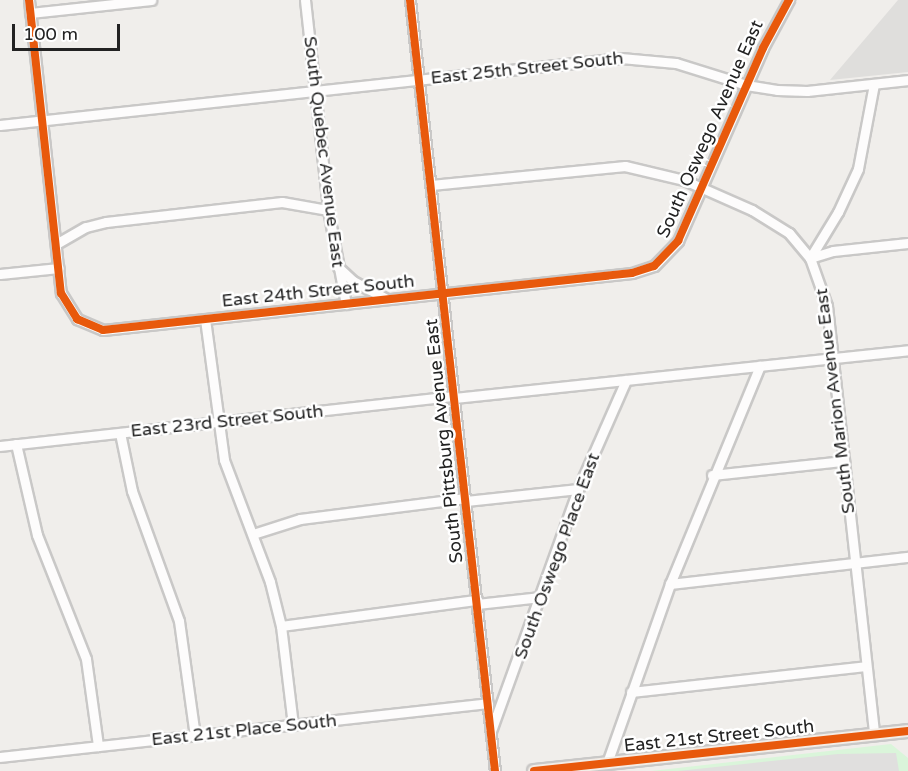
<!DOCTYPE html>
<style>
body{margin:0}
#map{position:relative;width:908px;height:771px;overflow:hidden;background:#f0eeeb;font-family:"Varela Round",sans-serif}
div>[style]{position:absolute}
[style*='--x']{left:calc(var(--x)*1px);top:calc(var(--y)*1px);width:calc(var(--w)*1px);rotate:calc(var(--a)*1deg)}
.residential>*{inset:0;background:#dfdedc}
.park>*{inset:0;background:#daf5da}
.parking>*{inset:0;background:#e0dfde}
.roads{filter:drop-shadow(2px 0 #c9c8c7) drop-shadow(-2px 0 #c9c8c7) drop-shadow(0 2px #c9c8c7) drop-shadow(0 -2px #c9c8c7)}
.minor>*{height:9px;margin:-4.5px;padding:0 4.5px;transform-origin:4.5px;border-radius:4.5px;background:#fdfcfc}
.major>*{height:12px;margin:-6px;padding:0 6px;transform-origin:6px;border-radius:6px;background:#f3ede7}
.cycleway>*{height:8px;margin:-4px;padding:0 4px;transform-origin:4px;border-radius:4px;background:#e8590c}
span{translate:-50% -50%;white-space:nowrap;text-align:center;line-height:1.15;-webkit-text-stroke:5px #fff;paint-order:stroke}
.street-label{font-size:18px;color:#222}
.scale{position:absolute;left:12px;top:24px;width:108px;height:27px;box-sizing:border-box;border:3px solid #222;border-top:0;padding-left:8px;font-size:18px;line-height:21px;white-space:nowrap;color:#222;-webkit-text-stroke:4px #fff;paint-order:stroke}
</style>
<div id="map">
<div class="residential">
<div style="clip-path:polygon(898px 0,908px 0,908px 72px,830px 80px)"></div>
</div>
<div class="park">
<div style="clip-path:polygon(891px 744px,908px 758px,908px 771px,651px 771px)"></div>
</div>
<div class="parking">
<div style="clip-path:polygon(896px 753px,899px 771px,678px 771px,838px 754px)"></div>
</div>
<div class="roads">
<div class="minor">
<div style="--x:29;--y:0;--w:295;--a:83.8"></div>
<div style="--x:61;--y:293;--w:31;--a:58"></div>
<div style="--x:77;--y:319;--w:28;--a:23"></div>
<div style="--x:103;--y:330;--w:532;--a:-6.15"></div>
<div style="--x:632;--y:273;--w:23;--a:-18"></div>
<div style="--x:654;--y:266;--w:35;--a:-46"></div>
<div style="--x:678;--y:241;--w:211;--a:-66.2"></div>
<div style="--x:763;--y:48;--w:55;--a:-61.6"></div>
<div style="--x:305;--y:0;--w:211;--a:83.7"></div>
<div style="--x:328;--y:210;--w:96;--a:79.2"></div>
<div style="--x:410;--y:0;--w:776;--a:83.71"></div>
<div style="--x:30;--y:13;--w:122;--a:-6.1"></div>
<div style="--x:874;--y:84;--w:86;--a:100.7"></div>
<div style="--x:858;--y:169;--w:47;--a:114.9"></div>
<div style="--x:838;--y:212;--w:54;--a:121.3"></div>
<div style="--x:810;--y:258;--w:51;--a:70.5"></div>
<div style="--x:827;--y:306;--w:431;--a:83.7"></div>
<div style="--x:0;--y:125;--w:625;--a:-6.16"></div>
<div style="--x:621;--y:58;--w:55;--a:5.2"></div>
<div style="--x:676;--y:63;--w:73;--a:17.4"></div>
<div style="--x:746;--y:85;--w:31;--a:9"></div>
<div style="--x:777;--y:90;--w:30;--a:2"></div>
<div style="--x:807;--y:91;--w:102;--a:-6.2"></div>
<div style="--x:431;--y:185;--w:195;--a:-5.6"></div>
<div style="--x:625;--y:166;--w:61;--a:13.3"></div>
<div style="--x:684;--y:180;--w:74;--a:23.8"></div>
<div style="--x:752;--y:210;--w:44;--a:31.9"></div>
<div style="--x:789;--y:233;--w:33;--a:50"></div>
<div style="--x:810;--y:258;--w:24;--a:-17"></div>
<div style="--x:833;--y:251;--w:75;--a:-6.1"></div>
<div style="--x:56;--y:244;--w:34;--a:-30"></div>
<div style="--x:86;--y:227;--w:21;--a:-14"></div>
<div style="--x:106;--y:222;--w:177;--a:-6.5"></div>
<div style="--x:282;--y:202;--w:47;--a:9.9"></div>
<div style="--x:338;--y:267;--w:21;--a:43"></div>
<div style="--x:353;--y:281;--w:36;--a:28"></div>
<div style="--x:0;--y:274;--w:59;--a:-5.8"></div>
<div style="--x:205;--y:319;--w:142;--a:82.3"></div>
<div style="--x:224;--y:460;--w:130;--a:69.3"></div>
<div style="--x:270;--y:582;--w:45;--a:76"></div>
<div style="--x:281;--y:626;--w:100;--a:83.1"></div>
<div style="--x:454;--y:398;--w:457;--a:-6"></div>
<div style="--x:120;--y:433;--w:59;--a:78.3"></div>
<div style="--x:132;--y:491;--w:138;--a:70.1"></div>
<div style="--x:179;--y:621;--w:116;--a:82.1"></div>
<div style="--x:16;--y:444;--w:93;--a:77"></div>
<div style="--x:37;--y:535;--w:133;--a:68.4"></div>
<div style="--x:86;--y:659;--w:88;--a:82.1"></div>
<div style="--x:0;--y:446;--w:457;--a:-6.3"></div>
<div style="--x:712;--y:475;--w:133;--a:-6.1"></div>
<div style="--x:466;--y:501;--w:113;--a:-6.1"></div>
<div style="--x:253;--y:534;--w:49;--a:-17.7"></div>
<div style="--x:300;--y:519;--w:167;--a:-7.2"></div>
<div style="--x:670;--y:584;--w:240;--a:-6.5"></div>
<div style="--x:477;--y:604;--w:64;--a:-6.2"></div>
<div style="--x:281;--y:626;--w:198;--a:-7.6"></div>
<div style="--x:631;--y:692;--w:236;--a:-6.3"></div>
<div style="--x:491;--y:731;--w:257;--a:-70.2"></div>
<div style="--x:578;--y:489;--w:119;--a:-66.2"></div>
<div style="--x:0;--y:757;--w:491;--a:-6.3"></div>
<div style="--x:607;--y:763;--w:190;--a:-70.6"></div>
<div style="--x:670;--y:584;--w:236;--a:-67.6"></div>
</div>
<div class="major">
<div style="--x:534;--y:771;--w:376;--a:-6.1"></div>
</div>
</div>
<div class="cycleway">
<div style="--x:29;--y:0;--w:295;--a:83.8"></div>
<div style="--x:61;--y:293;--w:31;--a:58"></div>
<div style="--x:77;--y:319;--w:28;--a:23"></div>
<div style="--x:103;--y:330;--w:532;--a:-6.15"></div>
<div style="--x:632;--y:273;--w:23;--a:-18"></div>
<div style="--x:654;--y:266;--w:35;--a:-46"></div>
<div style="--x:678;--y:241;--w:211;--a:-66.2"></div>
<div style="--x:763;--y:48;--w:55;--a:-61.6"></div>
<div style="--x:410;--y:0;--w:776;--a:83.71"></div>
<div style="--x:534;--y:771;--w:376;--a:-6.1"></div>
</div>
<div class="street-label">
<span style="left:527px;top:68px;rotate:-6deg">East 25th Street South</span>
<span style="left:710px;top:129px;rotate:-66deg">South Oswego Avenue East</span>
<span style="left:324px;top:152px;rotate:83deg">South Quebec Avenue East</span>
<span style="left:318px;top:291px;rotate:-6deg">East 24th Street South</span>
<span style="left:835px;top:401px;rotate:-97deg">South Marion Avenue East</span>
<span style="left:227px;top:421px;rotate:-6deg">East 23rd Street South</span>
<span style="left:444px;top:441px;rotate:-96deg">South Pittsburg Avenue East</span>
<span style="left:557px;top:556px;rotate:-70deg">South Oswego Place East</span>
<span style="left:244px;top:730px;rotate:-6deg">East 21st Place South</span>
<span style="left:719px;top:736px;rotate:-6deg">East 21st Street South</span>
</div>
<div class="scale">100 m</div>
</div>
